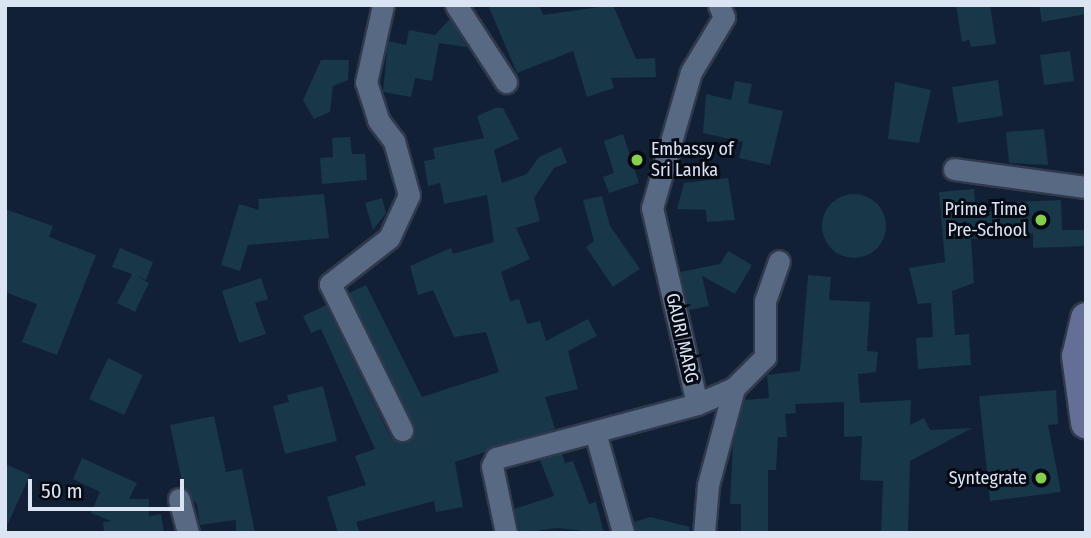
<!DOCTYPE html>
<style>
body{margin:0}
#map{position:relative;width:1091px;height:538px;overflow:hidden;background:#122036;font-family:"Fira Sans Condensed",sans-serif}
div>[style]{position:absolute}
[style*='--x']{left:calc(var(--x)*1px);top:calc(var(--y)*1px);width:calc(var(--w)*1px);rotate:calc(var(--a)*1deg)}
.building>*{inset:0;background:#183748}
.round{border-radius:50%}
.roads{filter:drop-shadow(2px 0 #31394c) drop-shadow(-2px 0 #31394c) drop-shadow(0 2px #31394c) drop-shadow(0 -2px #31394c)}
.street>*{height:21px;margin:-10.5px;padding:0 10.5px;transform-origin:10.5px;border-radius:10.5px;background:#586984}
.secondary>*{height:30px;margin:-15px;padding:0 15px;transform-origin:15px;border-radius:15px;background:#636f95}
.dots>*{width:19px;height:19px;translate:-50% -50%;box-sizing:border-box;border:4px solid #050a14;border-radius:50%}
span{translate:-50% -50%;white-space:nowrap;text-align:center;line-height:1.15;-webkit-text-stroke:6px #050a14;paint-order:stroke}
.poi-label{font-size:18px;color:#dae4f3}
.left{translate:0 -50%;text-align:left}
.right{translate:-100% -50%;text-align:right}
.street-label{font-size:18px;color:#dae4f3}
.frame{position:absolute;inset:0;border:7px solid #dae4f3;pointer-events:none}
.scale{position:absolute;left:28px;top:479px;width:156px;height:32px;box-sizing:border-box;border:4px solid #dae4f3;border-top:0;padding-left:9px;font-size:21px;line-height:24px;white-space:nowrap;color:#dae4f3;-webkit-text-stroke:5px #050a14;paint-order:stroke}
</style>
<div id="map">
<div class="building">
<div style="clip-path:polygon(488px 5px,539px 5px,543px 15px,613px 5px,636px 59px,655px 58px,656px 77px,611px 78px,614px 88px,587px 97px,573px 51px,517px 73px)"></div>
<div style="clip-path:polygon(956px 5px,990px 5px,996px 44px,971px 47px,969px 40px,962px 42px)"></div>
<div style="clip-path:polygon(1039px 5px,1086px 5px,1086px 14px,1042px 22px)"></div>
<div style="clip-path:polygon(450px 19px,467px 47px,439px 43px,432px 81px,415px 78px,411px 97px,383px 92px,388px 41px,406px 45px,409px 30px,435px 35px)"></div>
<div style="clip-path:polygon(1070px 51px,1074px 81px,1044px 85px,1040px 55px)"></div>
<div style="clip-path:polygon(321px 60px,349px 60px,348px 80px,333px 86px,330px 112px,314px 119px,303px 100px)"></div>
<div style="clip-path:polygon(998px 80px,1003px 116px,958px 123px,952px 87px)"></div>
<div style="clip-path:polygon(735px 81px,752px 84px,748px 103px,783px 111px,770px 165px,739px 158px,743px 142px,703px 133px,706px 94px,731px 100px)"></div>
<div style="clip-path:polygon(895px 82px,931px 90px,919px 143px,888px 139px)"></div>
<div style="clip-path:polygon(495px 108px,503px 108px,519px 139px,494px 150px,502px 183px,527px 174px,539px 157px,561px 147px,567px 163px,554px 168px,534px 198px,540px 221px,516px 228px,530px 259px,501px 272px,510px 301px,519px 299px,527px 324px,540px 321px,546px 341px,588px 319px,597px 336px,568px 351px,578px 389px,545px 397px,555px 429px,455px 462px,463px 507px,436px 512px,434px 501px,356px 522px,360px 533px,338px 533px,327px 497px,366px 485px,355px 456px,375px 449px,321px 329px,311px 333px,303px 316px,326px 305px,390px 436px,400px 443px,412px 438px,414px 425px,349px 293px,366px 285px,422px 397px,499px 372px,486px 332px,454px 337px,433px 290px,418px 295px,410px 266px,451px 248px,453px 254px,494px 242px,487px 195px,444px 204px,440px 183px,428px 186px,424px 161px,435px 159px,433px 148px,484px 138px,477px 116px)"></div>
<div style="clip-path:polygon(1044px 129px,1048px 165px,1009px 163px,1006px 132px)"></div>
<div style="clip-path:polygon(623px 134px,639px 183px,609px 193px,603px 177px,614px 173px,604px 141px)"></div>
<div style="clip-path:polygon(350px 137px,352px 154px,365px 154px,367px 180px,322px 184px,320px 158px,333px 157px,332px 138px)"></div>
<div style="clip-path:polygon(728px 178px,735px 220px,707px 222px,706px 210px,677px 209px,684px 183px)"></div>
<div style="clip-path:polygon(974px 189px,976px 213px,1014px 209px,1014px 202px,1061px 200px,1062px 230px,1086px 230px,1086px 246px,1033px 248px,1033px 233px,971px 239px,974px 283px,952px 291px,955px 335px,969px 334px,971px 365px,918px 369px,916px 338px,933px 337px,931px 303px,918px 304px,909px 268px,945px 262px,939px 192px)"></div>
<div class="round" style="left:822px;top:194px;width:64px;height:64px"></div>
<div style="clip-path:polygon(324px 194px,329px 238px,248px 245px,240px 271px,221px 265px,239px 204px,259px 210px,258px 199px)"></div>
<div style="clip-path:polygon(602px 196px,610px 226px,640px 269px,613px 287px,586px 247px,594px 241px,583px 200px)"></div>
<div style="clip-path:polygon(382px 198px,386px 213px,373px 230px,365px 203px)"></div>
<div style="clip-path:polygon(5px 209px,53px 226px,49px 237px,96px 255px,57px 355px,22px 342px,37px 304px,5px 292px)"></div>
<div style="clip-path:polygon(120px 248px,153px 262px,146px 280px,137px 276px,149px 283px,135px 312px,117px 303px,132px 274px,112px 267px)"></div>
<div style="clip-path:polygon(728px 251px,752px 265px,735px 294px,702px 276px,709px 306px,689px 310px,680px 272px,720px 264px)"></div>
<div style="clip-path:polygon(808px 275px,831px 277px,829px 300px,870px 302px,867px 351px,878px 352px,876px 372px,858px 374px,860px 403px,911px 400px,910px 425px,924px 418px,930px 430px,972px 428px,910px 461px,908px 533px,881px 533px,883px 481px,860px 480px,862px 436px,844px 437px,844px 402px,795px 404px,796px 413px,785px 414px,787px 437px,778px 437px,776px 470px,768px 470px,768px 533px,741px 533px,741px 504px,730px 504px,733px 442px,744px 400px,769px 398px,767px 375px,800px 371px)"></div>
<div style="clip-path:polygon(261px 278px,268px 299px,255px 303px,266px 334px,239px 343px,222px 291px)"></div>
<div style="clip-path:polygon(108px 358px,143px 375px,124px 415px,89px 399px)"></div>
<div style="clip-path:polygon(323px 386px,337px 441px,285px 454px,273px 406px,289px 402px,287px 395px)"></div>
<div style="clip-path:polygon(1056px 390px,1058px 424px,1048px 425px,1061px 492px,990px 501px,979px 396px)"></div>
<div style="clip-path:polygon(214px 416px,226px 472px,242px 469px,255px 533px,236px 533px,236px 520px,200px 525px,197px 505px,183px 486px,170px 425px)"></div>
<div style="clip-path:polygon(562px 454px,565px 463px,573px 461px,589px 504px,596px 502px,604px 533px,557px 528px,520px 533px,514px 509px,554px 496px,540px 460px)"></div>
<div style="clip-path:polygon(82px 458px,137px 483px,129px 499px,149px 499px,149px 516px,161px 514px,164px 533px,104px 533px,103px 522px,111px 521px,91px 513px,100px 492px,73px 479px)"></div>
<div style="clip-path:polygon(5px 464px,30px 475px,5px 530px)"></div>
<div style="clip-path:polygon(650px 517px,690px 527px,689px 533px,636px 533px,634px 522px)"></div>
</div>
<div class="roads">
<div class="street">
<div style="--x:383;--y:5;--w:79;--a:102.4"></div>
<div style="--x:366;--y:82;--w:40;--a:72"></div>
<div style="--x:378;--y:120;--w:26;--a:53"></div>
<div style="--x:394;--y:141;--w:56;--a:74.5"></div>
<div style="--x:409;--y:195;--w:47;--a:114.9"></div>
<div style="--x:389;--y:238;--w:75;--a:142.1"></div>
<div style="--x:330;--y:284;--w:163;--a:63.7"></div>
<div style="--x:456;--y:5;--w:92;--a:57"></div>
<div style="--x:954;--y:169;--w:133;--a:7.8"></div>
<div style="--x:734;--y:388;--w:44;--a:-45"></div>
<div style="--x:765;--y:357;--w:56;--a:-90"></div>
<div style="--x:765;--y:301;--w:42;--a:-70.7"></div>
<div style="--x:697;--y:404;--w:40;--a:-23.4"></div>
<div style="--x:734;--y:388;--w:100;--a:105"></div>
<div style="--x:708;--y:485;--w:48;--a:94.8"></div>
<div style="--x:595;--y:432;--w:104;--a:74.4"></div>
<div style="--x:179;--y:499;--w:35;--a:75"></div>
<div style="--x:506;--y:533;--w:68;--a:-101.8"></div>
<div style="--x:492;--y:466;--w:9;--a:-63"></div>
<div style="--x:496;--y:458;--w:208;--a:-15"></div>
<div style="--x:697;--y:404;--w:201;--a:-102.9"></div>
<div style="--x:652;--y:208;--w:141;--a:-74"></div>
<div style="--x:691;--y:72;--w:64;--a:-59"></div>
<div style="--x:724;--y:17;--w:13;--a:-113"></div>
</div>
<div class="secondary">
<div style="--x:1086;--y:318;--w:39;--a:103"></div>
<div style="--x:1077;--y:356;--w:68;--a:82.3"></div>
</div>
</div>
<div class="dots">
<div style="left:637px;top:160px;background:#85cf4c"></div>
<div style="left:1041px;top:220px;background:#85cf4c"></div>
<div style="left:1041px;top:478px;background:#85cf4c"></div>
</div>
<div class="poi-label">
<span class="left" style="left:651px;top:160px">Embassy of<br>Sri Lanka</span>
<span class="right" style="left:1027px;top:220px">Prime Time<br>Pre-School</span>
<span class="right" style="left:1027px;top:478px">Syntegrate</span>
</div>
<div class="street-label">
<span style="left:682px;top:338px;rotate:77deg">GAURI MARG</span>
</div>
<div class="frame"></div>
<div class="scale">50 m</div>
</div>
